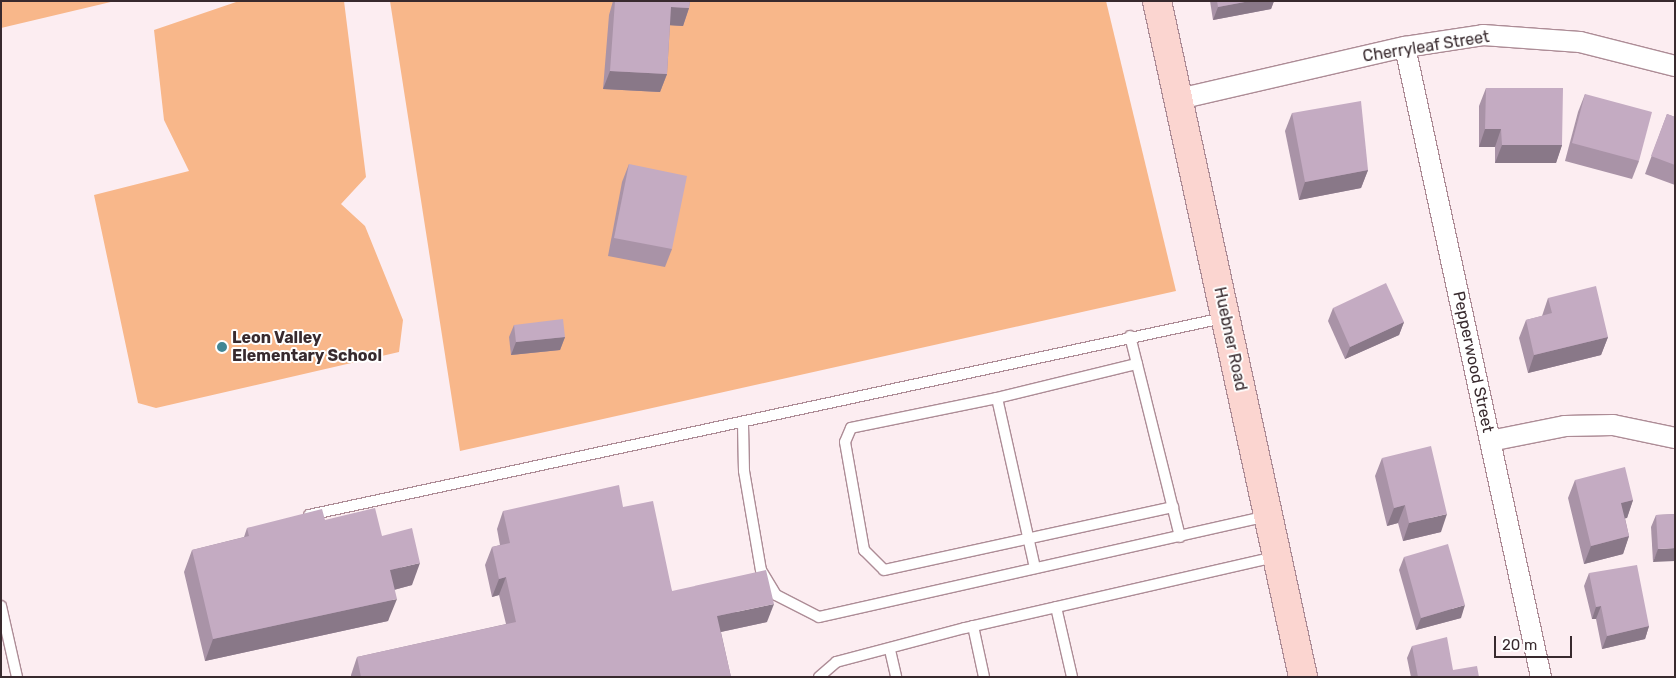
<!DOCTYPE html>
<style>
body{margin:0}
#map{position:relative;width:1676px;height:678px;overflow:hidden;background:#fcedf1;font-family:Rubik,sans-serif}
div>[style]{position:absolute}
[style*='--x']{left:calc(var(--x)*1px);top:calc(var(--y)*1px);width:calc(var(--w)*1px);rotate:calc(var(--a)*1deg)}
.green>*{inset:0;background:#f8b78a}
.roads{filter:drop-shadow(1px 0 #ad8c96) drop-shadow(-1px 0 #ad8c96) drop-shadow(0 1px #ad8c96) drop-shadow(0 -1px #ad8c96)}
.lane>*{height:10px;margin:-5px;padding:0 5px;transform-origin:5px;border-radius:5px;background:#fff}
.street>*{height:20px;margin:-10px;padding:0 10px;transform-origin:10px;border-radius:10px;background:#fff}
.primary>*{height:28px;margin:-14px;padding:0 14px;transform-origin:14px;border-radius:14px;background:#fbd5d0}
.wall>*{inset:0;background:#a993a7}
.shaded-wall>*{inset:0;background:#897888}
.building>*{inset:0;background:#c4abc2}
.dots>*{width:14px;height:14px;translate:-50% -50%;box-sizing:border-box;border:2px solid #fff;border-radius:50%}
span{translate:-50% -50%;white-space:nowrap;text-align:center;line-height:1.15;-webkit-text-stroke:4px #fff;paint-order:stroke}
.street-label{font-size:16px;color:#382a2e}
.poi-label{font-size:16px;color:#382a2e;font-weight:700}
.left{translate:0 -50%;text-align:left}
.frame{position:absolute;inset:0;border:2px solid #382a2e;pointer-events:none}
.scale{position:absolute;left:1494px;top:636px;width:78px;height:22px;box-sizing:border-box;border:2px solid #382a2e;border-top:0;padding-left:6px;font-size:15px;line-height:18px;white-space:nowrap;color:#382a2e;-webkit-text-stroke:4px #fff;paint-order:stroke}
</style>
<div id="map">
<div class="green">
<div style="clip-path:polygon(1px 1px,115px 1px,1px 28px)"></div>
<div style="clip-path:polygon(239px 1px,344px 1px,366px 177px,341px 204px,365px 226px,403px 320px,399px 352px,156px 408px,138px 403px,94px 195px,189px 171px,164px 120px,154px 30px)"></div>
<div style="clip-path:polygon(390px 1px,1106px 1px,1176px 291px,460px 451px)"></div>
</div>
<div class="roads">
<div class="lane">
<div style="--x:1130;--y:336;--w:207;--a:76"></div>
<div style="--x:997;--y:398;--w:149;--a:168.4"></div>
<div style="--x:851;--y:428;--w:15;--a:113"></div>
<div style="--x:845;--y:442;--w:110;--a:80"></div>
<div style="--x:864;--y:550;--w:28;--a:45"></div>
<div style="--x:884;--y:570;--w:296;--a:-12.3"></div>
<div style="--x:743;--y:424;--w:47;--a:88.8"></div>
<div style="--x:744;--y:471;--w:100;--a:80.3"></div>
<div style="--x:761;--y:570;--w:29;--a:59"></div>
<div style="--x:776;--y:595;--w:48;--a:27.1"></div>
<div style="--x:819;--y:617;--w:460;--a:-12.7"></div>
<div style="--x:309;--y:515;--w:935;--a:-12.16"></div>
<div style="--x:1035;--y:568;--w:174;--a:-102.6"></div>
<div style="--x:997;--y:398;--w:144;--a:-13.7"></div>
<div style="--x:1;--y:606;--w:73;--a:77.3"></div>
<div style="--x:1056;--y:607;--w:72;--a:77.1"></div>
<div style="--x:973;--y:626;--w:52;--a:77.8"></div>
<div style="--x:890;--y:650;--w:28;--a:77"></div>
<div style="--x:819;--y:677;--w:23;--a:-41"></div>
<div style="--x:836;--y:662;--w:133;--a:-14.8"></div>
<div style="--x:965;--y:628;--w:319;--a:-12.9"></div>
</div>
<div class="street">
<div style="--x:1405;--y:47;--w:645;--a:77.82"></div>
<div style="--x:1179;--y:99;--w:232;--a:-13"></div>
<div style="--x:1405;--y:47;--w:79;--a:-8.7"></div>
<div style="--x:1483;--y:35;--w:97;--a:4.1"></div>
<div style="--x:1580;--y:42;--w:98;--a:14.2"></div>
<div style="--x:1490;--y:441;--w:76;--a:-11.3"></div>
<div style="--x:1565;--y:426;--w:48;--a:-1.2"></div>
<div style="--x:1613;--y:425;--w:63;--a:11.8"></div>
</div>
<div class="primary">
<div style="--x:1157;--y:1;--w:692;--a:77.81"></div>
</div>
</div>
<div class="wall">
<div style="clip-path:polygon(613px 1px,690px 1px,689px 8px,683px 26px,670px 25px,667px 74px,660px 92px,603px 89px,609px 15px)"></div>
<div style="clip-path:polygon(1210px 1px,1274px 1px,1271px 9px,1213px 20px)"></div>
<div style="clip-path:polygon(1486px 88px,1562px 145px,1556px 163px,1495px 163px,1495px 147px,1479px 147px,1479px 106px)"></div>
<div style="clip-path:polygon(1585px 94px,1639px 161px,1632px 179px,1565px 161px,1578px 112px)"></div>
<div style="clip-path:polygon(1292px 113px,1368px 170px,1361px 188px,1299px 200px,1285px 131px)"></div>
<div style="clip-path:polygon(1667px 114px,1675px 117px,1675px 185px,1645px 174px)"></div>
<div style="clip-path:polygon(629px 164px,672px 249px,665px 267px,608px 256px,622px 182px)"></div>
<div style="clip-path:polygon(1548px 298px,1608px 337px,1601px 355px,1528px 373px,1519px 338px,1526px 320px,1542px 316px)"></div>
<div style="clip-path:polygon(1333px 308px,1404px 322px,1399px 335px,1345px 359px,1328px 321px)"></div>
<div style="clip-path:polygon(514px 325px,565px 337px,560px 350px,511px 355px,509px 337px)"></div>
<div style="clip-path:polygon(1382px 458px,1441px 532px,1403px 541px,1398px 523px,1387px 526px,1375px 476px)"></div>
<div style="clip-path:polygon(1575px 480px,1633px 500px,1627px 518px,1625px 518px,1629px 536px,1623px 554px,1584px 564px,1568px 498px)"></div>
<div style="clip-path:polygon(623px 507px,672px 591px,767px 622px,721px 632px,731px 677px,351px 677px,351px 675px,357px 657px,506px 624px,499px 595px,492px 597px,485px 565px,492px 547px,500px 545px,497px 529px,503px 511px)"></div>
<div style="clip-path:polygon(1675px 514px,1653px 562px,1651px 527px,1656px 515px)"></div>
<div style="clip-path:polygon(325px 520px,382px 536px,412px 585px,394px 590px,388px 621px,205px 661px,184px 572px,192px 550px,244px 537px,247px 528px)"></div>
<div style="clip-path:polygon(1404px 557px,1461px 618px,1416px 630px,1399px 570px)"></div>
<div style="clip-path:polygon(1589px 573px,1649px 626px,1645px 639px,1602px 649px,1596px 619px,1592px 619px,1584px 586px)"></div>
<div style="clip-path:polygon(1412px 646px,1453px 670px,1479px 677px,1411px 677px,1407px 658px)"></div>
</div>
<div class="shaded-wall">
<div style="clip-path:polygon(1250px 1px,1274px 1px,1271px 9px,1213px 20px,1218px 7px)"></div>
<div style="clip-path:polygon(671px 7px,689px 8px,683px 26px,665px 25px)"></div>
<div style="clip-path:polygon(610px 71px,667px 74px,660px 92px,603px 89px)"></div>
<div style="clip-path:polygon(1485px 129px,1501px 129px,1495px 147px,1479px 147px)"></div>
<div style="clip-path:polygon(1502px 145px,1562px 145px,1556px 163px,1495px 163px)"></div>
<div style="clip-path:polygon(1368px 170px,1361px 188px,1299px 200px,1305px 182px)"></div>
<div style="clip-path:polygon(1404px 322px,1399px 335px,1345px 359px,1350px 347px)"></div>
<div style="clip-path:polygon(565px 337px,560px 350px,511px 355px,516px 342px)"></div>
<div style="clip-path:polygon(1608px 337px,1601px 355px,1528px 373px,1534px 355px)"></div>
<div style="clip-path:polygon(1633px 500px,1627px 518px,1614px 521px,1621px 503px)"></div>
<div style="clip-path:polygon(1405px 505px,1398px 523px,1387px 526px,1394px 508px)"></div>
<div style="clip-path:polygon(1447px 514px,1441px 532px,1403px 541px,1409px 523px)"></div>
<div style="clip-path:polygon(1629px 536px,1623px 554px,1584px 564px,1591px 546px)"></div>
<div style="clip-path:polygon(1675px 548px,1675px 561px,1653px 562px,1658px 549px)"></div>
<div style="clip-path:polygon(420px 563px,412px 585px,382px 593px,390px 570px)"></div>
<div style="clip-path:polygon(506px 577px,499px 595px,492px 597px,499px 579px)"></div>
<div style="clip-path:polygon(397px 599px,388px 621px,205px 661px,213px 639px)"></div>
<div style="clip-path:polygon(774px 604px,767px 622px,711px 634px,717px 616px)"></div>
<div style="clip-path:polygon(1465px 605px,1461px 618px,1416px 630px,1421px 618px)"></div>
<div style="clip-path:polygon(1601px 606px,1596px 619px,1592px 619px,1596px 607px)"></div>
<div style="clip-path:polygon(1649px 626px,1645px 639px,1602px 649px,1607px 636px)"></div>
</div>
<div class="building">
<div style="clip-path:polygon(615px 1px,690px 1px,689px 8px,671px 7px,667px 74px,610px 71px)"></div>
<div style="clip-path:polygon(1217px 1px,1250px 1px,1218px 7px)"></div>
<div style="clip-path:polygon(1486px 88px,1563px 88px,1562px 145px,1502px 145px,1501px 129px,1485px 129px)"></div>
<div style="clip-path:polygon(1585px 94px,1652px 112px,1639px 161px,1572px 143px)"></div>
<div style="clip-path:polygon(1361px 101px,1368px 170px,1305px 182px,1292px 113px)"></div>
<div style="clip-path:polygon(1667px 114px,1675px 117px,1675px 165px,1651px 156px)"></div>
<div style="clip-path:polygon(629px 164px,687px 176px,672px 249px,614px 238px)"></div>
<div style="clip-path:polygon(1386px 283px,1404px 322px,1350px 347px,1333px 308px)"></div>
<div style="clip-path:polygon(1596px 286px,1608px 337px,1534px 355px,1526px 320px,1552px 313px,1548px 298px)"></div>
<div style="clip-path:polygon(563px 319px,565px 337px,516px 342px,514px 325px)"></div>
<div style="clip-path:polygon(1431px 446px,1447px 514px,1409px 523px,1405px 505px,1394px 508px,1382px 458px)"></div>
<div style="clip-path:polygon(1625px 467px,1633px 500px,1621px 503px,1629px 536px,1591px 546px,1575px 480px)"></div>
<div style="clip-path:polygon(619px 485px,623px 507px,653px 501px,672px 591px,766px 570px,774px 604px,717px 616px,731px 677px,361px 677px,357px 657px,516px 622px,506px 577px,499px 579px,492px 547px,510px 543px,503px 511px)"></div>
<div style="clip-path:polygon(375px 508px,382px 536px,412px 528px,420px 563px,390px 570px,397px 599px,213px 639px,192px 550px,249px 536px,247px 528px,322px 509px,325px 520px)"></div>
<div style="clip-path:polygon(1675px 514px,1675px 548px,1658px 549px,1656px 515px)"></div>
<div style="clip-path:polygon(1448px 544px,1465px 605px,1421px 618px,1404px 557px)"></div>
<div style="clip-path:polygon(1637px 565px,1649px 626px,1607px 636px,1601px 606px,1596px 607px,1589px 573px)"></div>
<div style="clip-path:polygon(1447px 637px,1453px 670px,1477px 666px,1479px 677px,1418px 677px,1412px 646px)"></div>
</div>
<div class="dots">
<div style="left:222px;top:347px;background:#428694"></div>
</div>
<div class="street-label">
<span style="left:1426px;top:47px;rotate:-9deg">Cherryleaf Street</span>
<span style="left:1230px;top:339px;rotate:78deg">Huebner Road</span>
<span style="left:1473px;top:362px;rotate:78deg">Pepperwood Street</span>
</div>
<div class="poi-label">
<span class="left" style="left:232px;top:347px">Leon Valley<br>Elementary School</span>
</div>
<div class="frame"></div>
<div class="scale">20 m</div>
</div>
